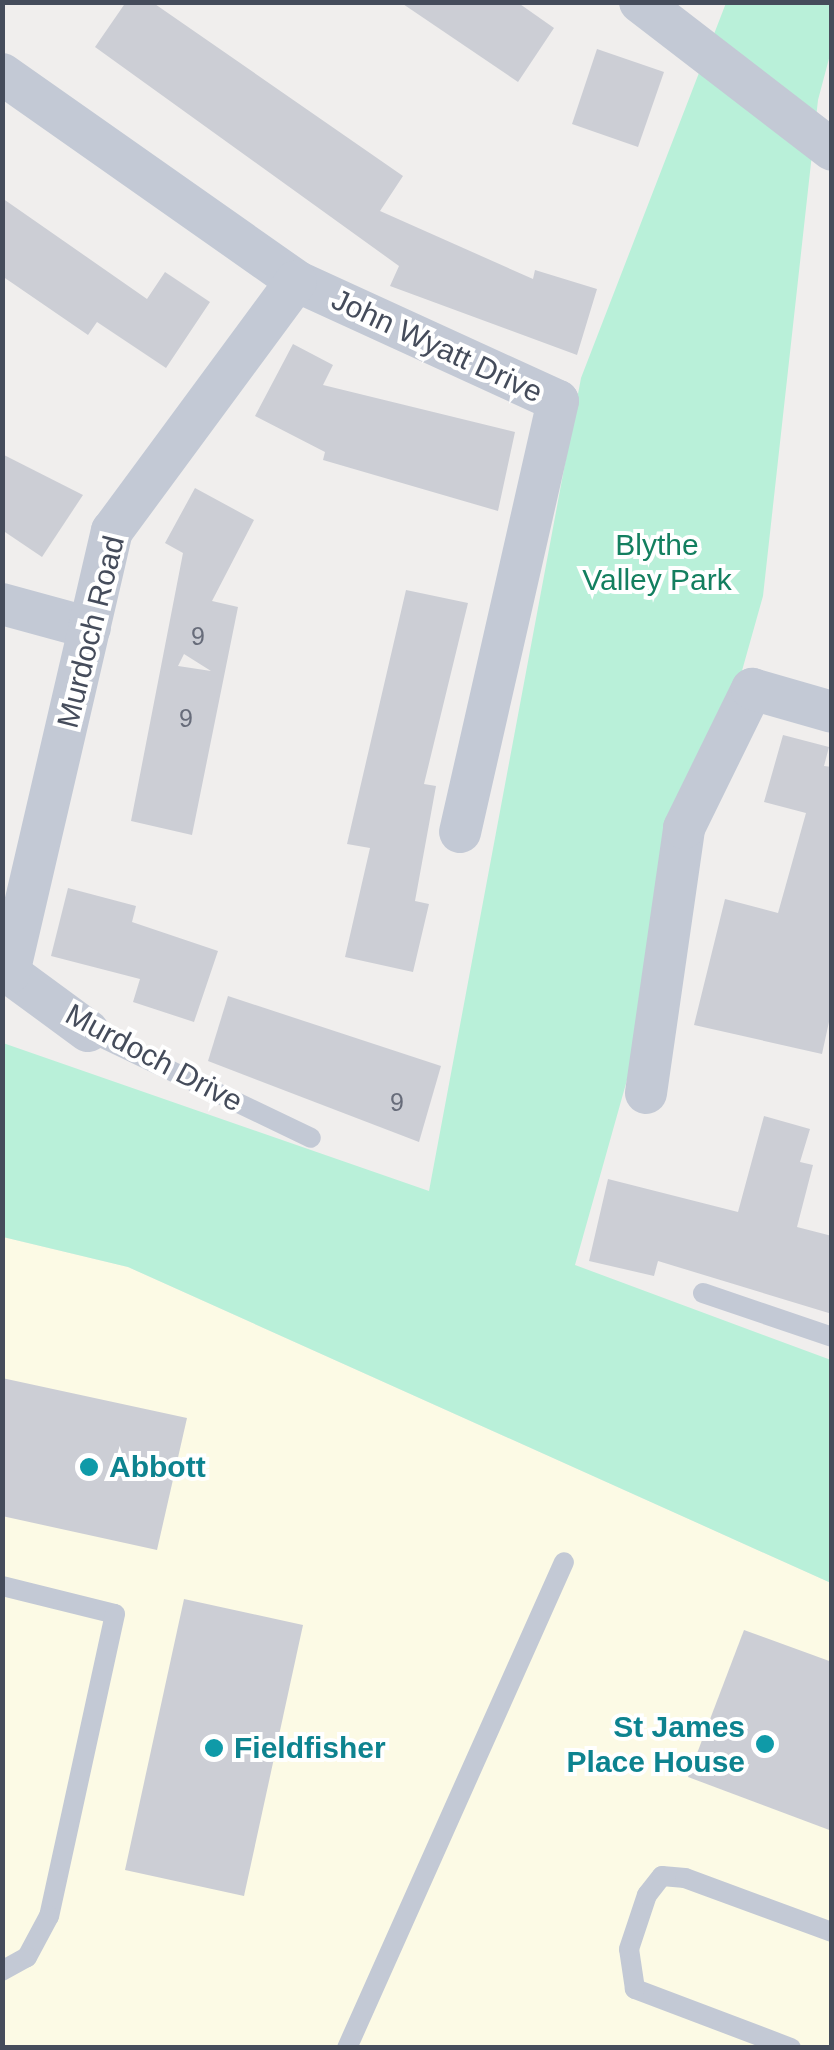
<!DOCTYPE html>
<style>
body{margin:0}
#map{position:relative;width:834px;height:2050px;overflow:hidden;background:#f0eeed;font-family:Arial,sans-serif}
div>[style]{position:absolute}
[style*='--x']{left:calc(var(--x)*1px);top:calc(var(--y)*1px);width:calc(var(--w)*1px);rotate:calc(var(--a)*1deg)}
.commercial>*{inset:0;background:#fcfae5}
.green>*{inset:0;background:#b9f0d9}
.building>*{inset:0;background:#ccced5}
.service>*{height:20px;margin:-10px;padding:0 10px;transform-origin:10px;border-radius:10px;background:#c3c9d5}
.minor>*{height:42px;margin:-21px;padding:0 21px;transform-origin:21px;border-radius:21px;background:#c3c9d5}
.dots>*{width:28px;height:28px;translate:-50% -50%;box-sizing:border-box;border:5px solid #fff;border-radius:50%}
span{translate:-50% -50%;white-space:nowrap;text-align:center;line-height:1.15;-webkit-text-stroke:8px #fff;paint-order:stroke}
.number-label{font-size:25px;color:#676c7a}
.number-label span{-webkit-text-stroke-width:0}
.street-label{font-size:30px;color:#454c5b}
.park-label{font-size:30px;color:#137f5f}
.culture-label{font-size:30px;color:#0d838f;font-weight:700}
.left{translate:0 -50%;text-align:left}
.right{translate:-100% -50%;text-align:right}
.frame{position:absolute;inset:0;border:5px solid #454c5b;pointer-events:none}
</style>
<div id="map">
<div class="commercial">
<div style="clip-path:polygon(3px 1237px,128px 1267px,831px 1583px,831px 2047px,3px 2048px)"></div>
</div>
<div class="green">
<div style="clip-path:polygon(726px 3px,831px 3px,831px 51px,818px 100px,763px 596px,575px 1265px,831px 1360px,831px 1583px,128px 1267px,3px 1237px,3px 1043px,429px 1191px,581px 378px)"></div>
</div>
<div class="building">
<div style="clip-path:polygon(126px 2px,152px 2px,403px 176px,380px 211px,533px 279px,535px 270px,597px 289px,577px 355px,390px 286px,399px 266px,95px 47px)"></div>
<div style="clip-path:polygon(400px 2px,517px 2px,554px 28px,518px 82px)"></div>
<div style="clip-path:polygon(597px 49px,664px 72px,638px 147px,572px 124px)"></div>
<div style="clip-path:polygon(2px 198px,147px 299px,165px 272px,210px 302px,166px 368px,97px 322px,88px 335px,2px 276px)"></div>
<div style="clip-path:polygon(293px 344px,333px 365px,323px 385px,515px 432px,498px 511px,323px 460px,325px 452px,255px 416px)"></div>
<div style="clip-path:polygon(2px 454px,83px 495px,42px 557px,2px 530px)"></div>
<div style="clip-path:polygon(evenodd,195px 488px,254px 520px,212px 601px,238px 607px,192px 835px,131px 821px,183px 553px,165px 543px,195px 488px,184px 654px,211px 671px,178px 666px,184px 654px)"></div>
<div style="clip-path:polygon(406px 590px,468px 603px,424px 784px,436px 786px,415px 901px,429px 904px,413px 972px,345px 957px,370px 848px,347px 844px)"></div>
<div style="clip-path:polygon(783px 735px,829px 747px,824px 766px,832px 767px,832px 1008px,822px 1054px,694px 1025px,725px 899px,778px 913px,806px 813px,764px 802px)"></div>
<div style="clip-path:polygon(68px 888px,136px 906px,132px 922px,218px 951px,194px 1022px,133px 1002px,140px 979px,51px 956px)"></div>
<div style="clip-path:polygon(228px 996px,441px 1066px,419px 1142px,208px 1061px)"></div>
<div style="clip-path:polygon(764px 1116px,810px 1129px,800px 1162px,813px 1165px,797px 1227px,832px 1236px,832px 1314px,658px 1261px,654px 1276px,589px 1261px,608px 1179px,738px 1212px)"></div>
<div style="clip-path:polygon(2px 1378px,187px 1418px,157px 1550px,2px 1516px)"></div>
<div style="clip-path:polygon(184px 1599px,303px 1625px,244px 1896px,125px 1870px)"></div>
<div style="clip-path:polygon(744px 1630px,832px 1662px,832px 1831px,688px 1777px)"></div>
</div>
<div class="service">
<div style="--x:88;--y:1031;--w:247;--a:25.6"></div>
<div style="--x:703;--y:1293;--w:136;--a:18.8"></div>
<div style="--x:2;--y:1586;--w:116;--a:13.9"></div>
<div style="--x:115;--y:1614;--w:309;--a:102.3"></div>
<div style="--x:49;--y:1916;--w:47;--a:118.2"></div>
<div style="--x:27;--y:1957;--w:29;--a:151"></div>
<div style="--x:347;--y:2048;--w:532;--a:-65.94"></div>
<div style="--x:791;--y:2048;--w:167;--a:-159.3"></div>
<div style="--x:635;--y:1989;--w:40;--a:-98.5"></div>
<div style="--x:629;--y:1949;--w:57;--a:-71.6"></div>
<div style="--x:647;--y:1895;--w:24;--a:-52"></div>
<div style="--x:662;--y:1876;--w:23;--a:5"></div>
<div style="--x:685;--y:1878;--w:157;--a:20.2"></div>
</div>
<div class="minor">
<div style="--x:640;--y:2;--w:242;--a:37.6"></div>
<div style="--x:2;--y:74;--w:360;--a:35.1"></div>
<div style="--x:296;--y:281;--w:288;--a:24.6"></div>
<div style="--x:558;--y:401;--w:442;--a:102.8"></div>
<div style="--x:2;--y:604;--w:91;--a:15.3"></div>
<div style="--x:88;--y:1031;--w:98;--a:-143.7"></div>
<div style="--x:9;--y:973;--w:454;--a:-76.9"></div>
<div style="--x:112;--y:531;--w:310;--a:-53.6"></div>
<div style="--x:646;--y:1093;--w:268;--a:-81.8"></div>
<div style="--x:684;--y:828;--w:155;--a:-63.9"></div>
<div style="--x:752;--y:689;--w:83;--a:16"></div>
</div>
<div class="dots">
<div style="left:89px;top:1467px;background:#0f9aa8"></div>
<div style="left:765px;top:1744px;background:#0f9aa8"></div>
<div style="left:214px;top:1748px;background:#0f9aa8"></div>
</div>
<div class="number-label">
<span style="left:198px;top:636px">9</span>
<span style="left:186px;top:718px">9</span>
<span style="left:397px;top:1102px">9</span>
</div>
<div class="street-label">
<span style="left:437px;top:346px;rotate:25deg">John Wyatt Drive</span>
<span style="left:91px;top:632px;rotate:-76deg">Murdoch Road</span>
<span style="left:154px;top:1058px;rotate:28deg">Murdoch Drive</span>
</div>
<div class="park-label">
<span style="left:657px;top:562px">Blythe<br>Valley Park</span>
</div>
<div class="culture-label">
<span class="left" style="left:109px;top:1467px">Abbott</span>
<span class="right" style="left:745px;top:1744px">St James<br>Place House</span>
<span class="left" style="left:234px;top:1748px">Fieldfisher</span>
</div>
<div class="frame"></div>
</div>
